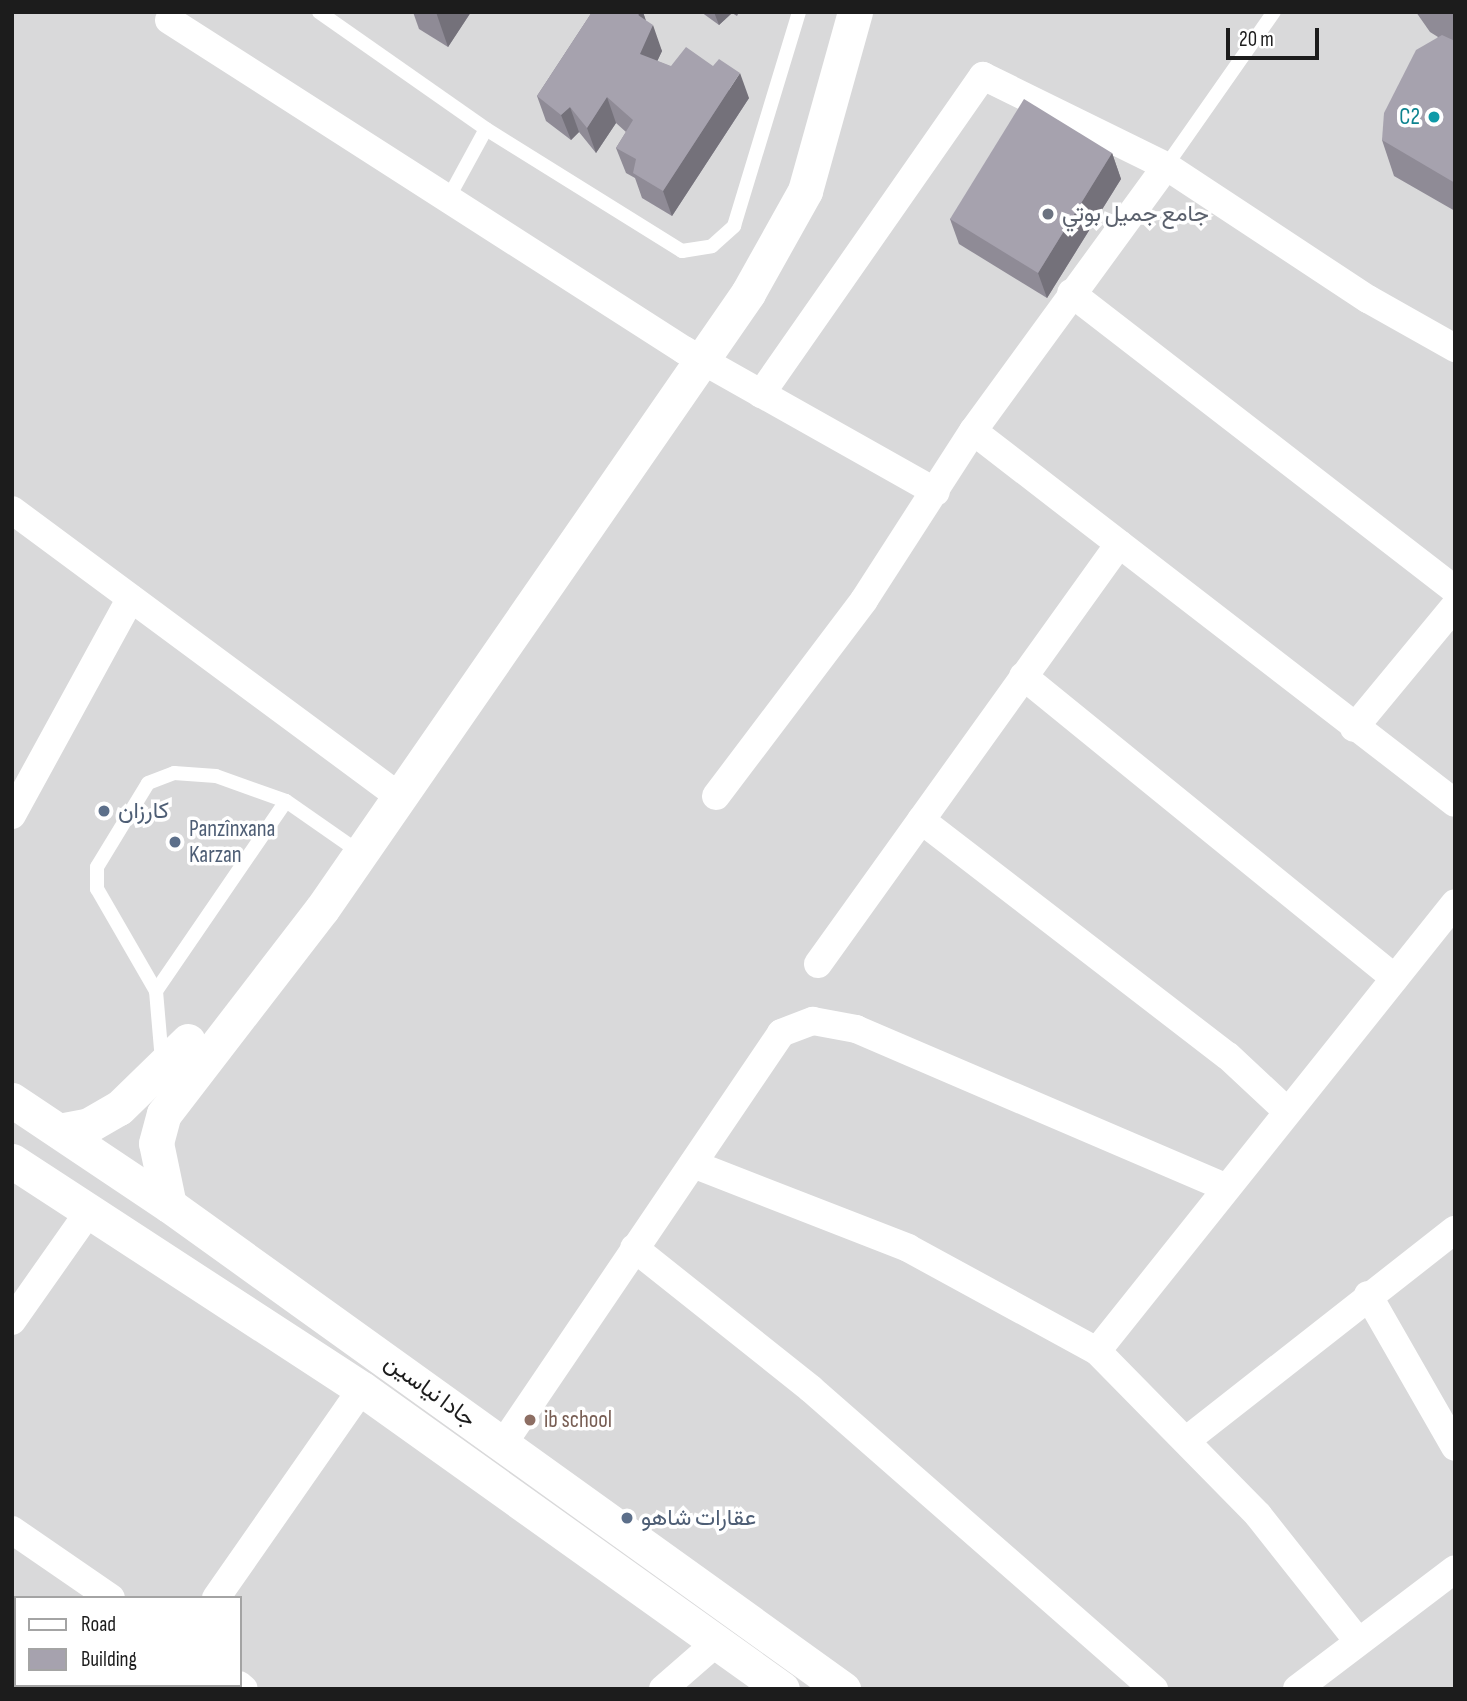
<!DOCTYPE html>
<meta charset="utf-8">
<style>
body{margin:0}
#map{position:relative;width:1467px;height:1701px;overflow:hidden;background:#e8e3ec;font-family:"Sofia Sans Condensed",Vazirmatn,sans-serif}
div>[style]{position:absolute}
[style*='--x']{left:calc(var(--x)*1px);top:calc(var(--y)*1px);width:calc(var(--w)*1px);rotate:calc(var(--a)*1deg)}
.residential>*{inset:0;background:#d9d9da}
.service>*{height:14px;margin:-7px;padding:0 7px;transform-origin:7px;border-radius:7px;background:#fff}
.minor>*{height:28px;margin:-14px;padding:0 14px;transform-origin:14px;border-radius:14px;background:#fff}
.tertiary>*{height:35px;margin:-17.5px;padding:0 17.5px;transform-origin:17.5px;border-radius:17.5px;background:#fff}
.wall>*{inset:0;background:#8f8b96}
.shaded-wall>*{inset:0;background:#74717a}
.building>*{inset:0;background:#a6a2ae}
.dots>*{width:19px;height:19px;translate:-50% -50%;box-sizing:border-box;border:4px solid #fff;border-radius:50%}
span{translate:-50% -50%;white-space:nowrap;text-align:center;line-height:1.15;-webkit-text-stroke:7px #fff;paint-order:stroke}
.culture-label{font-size:23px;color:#0d838f}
.right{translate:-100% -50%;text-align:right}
.worship-label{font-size:23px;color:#5b616d}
.left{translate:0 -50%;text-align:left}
.service-label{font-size:23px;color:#4e5e75}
.street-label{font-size:23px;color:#1c1c1c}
.education-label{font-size:23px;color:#785e54}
.frame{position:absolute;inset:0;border:14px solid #1c1c1c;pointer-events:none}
.legend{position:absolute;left:14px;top:1596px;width:228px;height:91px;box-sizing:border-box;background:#fff;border:2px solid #a4a4a4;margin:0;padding:9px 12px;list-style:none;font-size:21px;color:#1c1c1c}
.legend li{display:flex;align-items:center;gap:14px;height:35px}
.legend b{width:35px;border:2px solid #a4a4a4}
.scale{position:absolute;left:1226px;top:28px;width:93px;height:32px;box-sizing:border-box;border:4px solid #1c1c1c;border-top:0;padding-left:9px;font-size:21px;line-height:24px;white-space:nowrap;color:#1c1c1c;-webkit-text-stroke:5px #fff;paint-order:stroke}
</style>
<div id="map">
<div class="residential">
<div style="clip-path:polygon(evenodd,12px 12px,1455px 12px,1455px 1689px,12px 1689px,12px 12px,16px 1598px,240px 1598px,240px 1685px,16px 1685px,16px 1598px)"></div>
</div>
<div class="service">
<div style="--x:319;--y:12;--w:204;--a:35"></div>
<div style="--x:486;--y:129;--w:231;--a:31.9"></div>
<div style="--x:682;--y:251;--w:30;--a:-9"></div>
<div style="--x:712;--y:246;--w:30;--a:-42"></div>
<div style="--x:734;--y:226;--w:224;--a:-73.1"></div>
<div style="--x:1166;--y:166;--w:188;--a:-55"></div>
<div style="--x:450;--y:195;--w:75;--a:-61.4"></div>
<div style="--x:156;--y:991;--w:230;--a:-55.6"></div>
<div style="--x:162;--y:1061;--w:70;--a:-94.9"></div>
<div style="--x:156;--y:991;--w:118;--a:-120"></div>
<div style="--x:97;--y:889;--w:22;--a:-90"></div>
<div style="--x:97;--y:867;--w:98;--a:-58.7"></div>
<div style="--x:148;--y:783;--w:28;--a:-21"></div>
<div style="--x:174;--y:773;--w:42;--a:4.1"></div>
<div style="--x:216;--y:776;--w:74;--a:19.7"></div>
<div style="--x:286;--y:801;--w:77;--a:34.9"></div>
</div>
<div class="minor">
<div style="--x:169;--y:20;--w:612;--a:32.65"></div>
<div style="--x:684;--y:350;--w:289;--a:29.4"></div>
<div style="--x:1071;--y:293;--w:485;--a:37.7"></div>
<div style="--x:761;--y:394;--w:388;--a:-55.1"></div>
<div style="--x:983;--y:76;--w:204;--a:26.2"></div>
<div style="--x:1166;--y:166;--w:242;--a:33.4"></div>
<div style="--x:1368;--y:299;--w:100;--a:29.4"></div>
<div style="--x:973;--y:431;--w:609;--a:37.66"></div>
<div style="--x:12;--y:510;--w:469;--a:36.5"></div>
<div style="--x:1023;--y:676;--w:479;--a:39.1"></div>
<div style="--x:1354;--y:728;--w:158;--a:-50.4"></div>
<div style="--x:716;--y:796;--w:246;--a:-52.9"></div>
<div style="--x:864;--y:600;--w:201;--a:-57.2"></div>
<div style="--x:973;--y:431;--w:328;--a:-53.9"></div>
<div style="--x:12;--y:815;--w:247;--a:-61.3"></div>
<div style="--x:921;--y:820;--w:387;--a:37.6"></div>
<div style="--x:1228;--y:1056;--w:79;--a:43"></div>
<div style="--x:818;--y:964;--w:517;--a:-54.37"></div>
<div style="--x:693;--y:1164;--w:231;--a:21.3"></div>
<div style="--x:908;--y:1248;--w:215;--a:28.6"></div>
<div style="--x:1097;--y:1351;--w:230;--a:45.5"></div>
<div style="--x:1258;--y:1515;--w:161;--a:51.6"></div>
<div style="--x:634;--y:1248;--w:226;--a:38.5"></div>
<div style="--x:811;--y:1389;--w:456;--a:41.2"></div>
<div style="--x:1368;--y:1295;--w:175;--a:60.2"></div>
<div style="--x:12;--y:1321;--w:136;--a:-54.9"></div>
<div style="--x:1097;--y:1351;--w:573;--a:-51.37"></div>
<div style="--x:1188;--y:1439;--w:339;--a:-38.1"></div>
<div style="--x:503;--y:1444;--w:496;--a:-55.9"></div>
<div style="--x:781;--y:1033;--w:34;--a:-21"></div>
<div style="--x:813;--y:1021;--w:44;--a:10.5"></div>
<div style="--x:856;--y:1029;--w:399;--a:23.2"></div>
<div style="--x:12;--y:1530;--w:120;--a:34.5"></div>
<div style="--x:216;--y:1598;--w:255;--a:-55.1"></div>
<div style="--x:239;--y:1685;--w:6;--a:39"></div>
<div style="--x:663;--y:1689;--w:72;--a:-41"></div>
<div style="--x:1297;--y:1689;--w:198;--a:-37.2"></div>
</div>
<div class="tertiary">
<div style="--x:12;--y:1100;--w:189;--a:33.8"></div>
<div style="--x:169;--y:1205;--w:830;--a:35.68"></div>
<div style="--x:59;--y:1131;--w:31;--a:-11"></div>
<div style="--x:89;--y:1125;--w:34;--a:-30"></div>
<div style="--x:119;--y:1108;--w:96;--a:-44.2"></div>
<div style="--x:12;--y:1161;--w:418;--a:33.1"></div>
<div style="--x:362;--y:1389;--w:516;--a:35.54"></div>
<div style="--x:169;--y:1205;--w:63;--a:-101.8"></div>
<div style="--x:156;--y:1143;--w:30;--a:-75"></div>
<div style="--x:164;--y:1114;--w:259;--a:-52.4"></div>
<div style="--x:322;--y:909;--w:749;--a:-55.33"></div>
<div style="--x:748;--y:293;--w:117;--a:-60.8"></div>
<div style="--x:805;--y:191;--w:186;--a:-74.4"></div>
</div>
<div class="wall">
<div style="clip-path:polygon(413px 12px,471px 12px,448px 47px,419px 29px)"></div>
<div style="clip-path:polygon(592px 12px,643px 12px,646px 21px,662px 51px,657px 61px,749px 98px,672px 216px,642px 198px,635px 178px,626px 173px,616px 148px,626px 132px,616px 123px,596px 153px,579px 132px,571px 140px,546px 121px,537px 96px)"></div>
<div style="clip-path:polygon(701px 12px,739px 12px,737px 16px,732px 13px,719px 25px)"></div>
<div style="clip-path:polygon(1416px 12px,1455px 12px,1455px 211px,1394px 176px,1382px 140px,1438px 37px,1430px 32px)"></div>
<div style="clip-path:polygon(1112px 153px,1121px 179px,1047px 298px,959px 244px,950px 219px)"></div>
</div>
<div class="shaded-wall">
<div style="clip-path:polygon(436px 12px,471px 12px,448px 47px)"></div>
<div style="clip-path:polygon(639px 12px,643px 12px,649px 30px,653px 25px,662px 51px,649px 79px,640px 54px)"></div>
<div style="clip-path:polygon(714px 12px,732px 12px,732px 13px,719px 25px)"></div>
<div style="clip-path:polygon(740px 73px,749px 98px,672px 216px,663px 191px)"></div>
<div style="clip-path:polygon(607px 97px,616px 123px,596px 153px,587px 128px)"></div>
<div style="clip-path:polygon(570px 107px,579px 132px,571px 140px,561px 115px)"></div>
<div style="clip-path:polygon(1112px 153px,1121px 179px,1047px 298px,1038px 273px)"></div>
</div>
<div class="building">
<div style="clip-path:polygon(592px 12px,639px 12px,638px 15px,653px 25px,640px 54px,671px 66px,686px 47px,713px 66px,719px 59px,740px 73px,663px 191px,633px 173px,636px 159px,616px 148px,633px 120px,607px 97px,587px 128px,570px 107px,561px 115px,537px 96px)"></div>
<div style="clip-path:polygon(1442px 35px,1455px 41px,1455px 183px,1382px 140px,1384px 113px,1416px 50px)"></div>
<div style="clip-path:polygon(1024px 99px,1112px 153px,1038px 273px,950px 219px)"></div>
</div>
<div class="dots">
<div style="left:1434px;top:117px;background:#0f9aa8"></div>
<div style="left:1048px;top:214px;background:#6b7280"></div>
<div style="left:104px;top:811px;background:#5c6f8a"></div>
<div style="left:175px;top:842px;background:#5c6f8a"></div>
<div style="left:530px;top:1420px;background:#8d6e63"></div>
<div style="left:627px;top:1518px;background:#5c6f8a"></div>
</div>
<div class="culture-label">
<span class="right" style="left:1420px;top:117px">C2</span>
</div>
<div class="worship-label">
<span class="left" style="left:1062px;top:214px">جامع جميل بوتي</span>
</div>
<div class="service-label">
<span class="left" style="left:118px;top:811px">كارزان</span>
<span class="left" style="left:189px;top:842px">Panzînxana<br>Karzan</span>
<span class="left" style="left:641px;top:1518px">عقارات شاهو</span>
</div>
<div class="street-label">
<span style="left:430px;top:1391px;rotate:36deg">جادا نیاسین</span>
</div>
<div class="education-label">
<span class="left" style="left:544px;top:1420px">ib school</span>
</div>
<div class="frame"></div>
<ul class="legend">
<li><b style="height:9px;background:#fff"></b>Road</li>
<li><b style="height:19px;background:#a6a2ae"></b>Building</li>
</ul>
<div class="scale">20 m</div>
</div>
